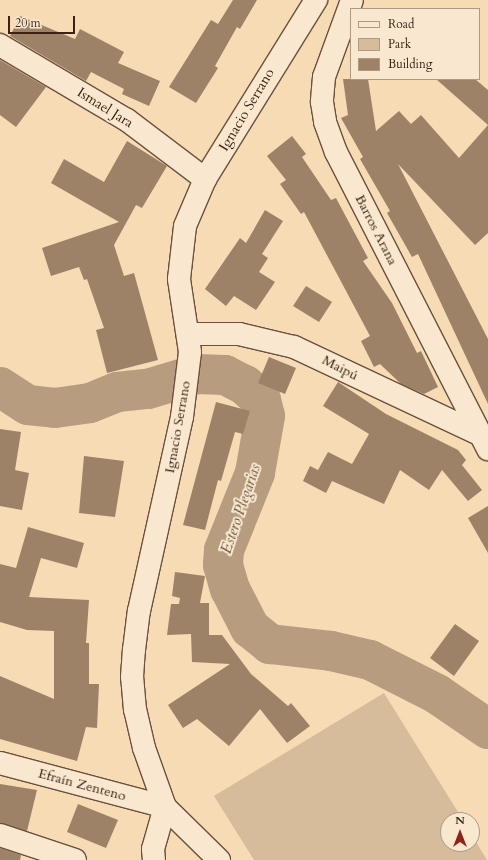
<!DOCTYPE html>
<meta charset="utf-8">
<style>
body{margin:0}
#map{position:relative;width:488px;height:860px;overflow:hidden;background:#f6dbb5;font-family:Cardo,serif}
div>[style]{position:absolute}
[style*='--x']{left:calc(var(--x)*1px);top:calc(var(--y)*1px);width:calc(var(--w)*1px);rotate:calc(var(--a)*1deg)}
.green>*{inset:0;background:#d6bc9a}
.river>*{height:40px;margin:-20px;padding:0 20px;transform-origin:20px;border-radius:20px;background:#b79c7f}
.building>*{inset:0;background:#9d8268}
.roads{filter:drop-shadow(1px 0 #6a503d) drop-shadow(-1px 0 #6a503d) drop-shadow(0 1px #6a503d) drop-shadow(0 -1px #6a503d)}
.minor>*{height:22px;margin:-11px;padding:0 11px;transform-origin:11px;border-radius:11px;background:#f9e8cf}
span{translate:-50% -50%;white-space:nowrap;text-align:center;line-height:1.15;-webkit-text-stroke:4px #f9e8cf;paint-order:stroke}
.street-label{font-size:14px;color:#3c2215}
.water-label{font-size:15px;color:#614735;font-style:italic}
.legend{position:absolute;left:350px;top:8px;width:130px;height:72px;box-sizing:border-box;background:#f9e8cf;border:1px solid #ad9985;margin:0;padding:5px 7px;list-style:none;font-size:12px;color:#3c2215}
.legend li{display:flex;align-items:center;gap:8px;height:20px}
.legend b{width:20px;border:1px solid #ad9985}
.north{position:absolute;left:440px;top:812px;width:40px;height:40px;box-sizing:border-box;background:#f9e8cf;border:1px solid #ad9985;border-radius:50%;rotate:0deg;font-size:11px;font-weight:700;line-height:16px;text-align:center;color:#3c2215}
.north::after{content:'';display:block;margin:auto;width:14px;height:18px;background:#8f2418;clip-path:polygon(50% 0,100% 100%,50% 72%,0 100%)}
.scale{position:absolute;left:8px;top:16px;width:67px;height:18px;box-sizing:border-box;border:2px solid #3c2215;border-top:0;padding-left:5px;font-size:12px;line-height:14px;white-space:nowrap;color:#3c2215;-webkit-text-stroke:3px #f9e8cf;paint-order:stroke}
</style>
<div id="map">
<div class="green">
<div style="clip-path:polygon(384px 693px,463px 820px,448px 820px,448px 844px,472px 844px,472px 835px,487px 860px,254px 860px,214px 796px)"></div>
</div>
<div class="river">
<div style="--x:0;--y:387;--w:33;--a:33"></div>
<div style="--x:28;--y:405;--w:27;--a:6"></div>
<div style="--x:55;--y:408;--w:35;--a:-8"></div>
<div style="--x:90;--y:403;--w:29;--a:-22"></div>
<div style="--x:117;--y:392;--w:31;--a:-6"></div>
<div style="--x:148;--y:389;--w:51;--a:-17"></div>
<div style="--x:197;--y:374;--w:28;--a:2"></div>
<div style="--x:225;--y:375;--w:22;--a:27"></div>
<div style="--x:245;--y:385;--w:22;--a:43"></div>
<div style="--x:261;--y:400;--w:16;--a:76"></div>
<div style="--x:265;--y:416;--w:58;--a:100"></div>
<div style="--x:255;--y:473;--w:83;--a:111.9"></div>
<div style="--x:224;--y:550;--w:15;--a:94"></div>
<div style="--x:223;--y:565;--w:25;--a:74"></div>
<div style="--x:230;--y:589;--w:44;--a:62.9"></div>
<div style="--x:250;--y:628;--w:26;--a:39"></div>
<div style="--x:270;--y:644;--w:61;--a:6.5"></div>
<div style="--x:331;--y:651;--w:40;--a:13"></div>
<div style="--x:370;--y:660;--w:75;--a:26.9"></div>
<div style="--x:437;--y:694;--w:62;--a:34.5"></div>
</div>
<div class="building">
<div style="clip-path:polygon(233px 0,257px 0,240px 29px,237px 27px,215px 66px,218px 68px,196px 103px,169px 87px,211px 20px,218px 24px)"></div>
<div style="clip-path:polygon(20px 16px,75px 39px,80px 29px,124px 52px,118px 63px,160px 81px,149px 106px,122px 94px,124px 89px,91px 72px,86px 81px,10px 36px)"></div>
<div style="clip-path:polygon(0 60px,46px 87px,16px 127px,0 115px)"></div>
<div style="clip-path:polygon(343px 79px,368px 79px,376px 131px,399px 111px,411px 124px,421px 115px,459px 158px,488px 125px,488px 233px,475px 245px,398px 164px,488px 339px,488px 404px,418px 254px,412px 257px,387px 213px,390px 211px,360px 159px,363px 157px,341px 118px,348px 115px)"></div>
<div style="clip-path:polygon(436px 79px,475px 79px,488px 90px,488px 125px)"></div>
<div style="clip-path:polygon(292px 136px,306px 154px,302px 157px,331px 200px,336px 198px,368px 258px,363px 261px,392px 303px,417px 353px,421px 351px,438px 387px,424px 394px,401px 384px,380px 364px,374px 367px,361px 341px,370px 336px,304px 212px,301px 214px,280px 184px,286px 180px,267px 156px)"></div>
<div style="clip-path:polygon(127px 141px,167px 166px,142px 208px,136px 205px,114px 245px,124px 276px,134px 273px,158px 360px,107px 373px,96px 330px,104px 328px,87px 279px,84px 280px,79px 267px,51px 276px,42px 248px,119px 222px,51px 183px,64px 159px,104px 182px)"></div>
<div style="clip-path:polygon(265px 210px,283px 221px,262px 254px,268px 258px,259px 272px,275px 282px,256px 310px,234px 296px,226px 306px,205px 289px,240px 238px,246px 243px)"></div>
<div style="clip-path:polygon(306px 286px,332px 302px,319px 322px,293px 306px)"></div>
<div style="clip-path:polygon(269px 357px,296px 368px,285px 394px,258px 383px)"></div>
<div style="clip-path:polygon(338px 382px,386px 414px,458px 450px,466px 460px,462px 465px,482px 490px,468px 501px,442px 470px,429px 490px,400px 470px,384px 504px,332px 481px,326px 493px,303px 481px,310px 466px,318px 470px,328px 452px,352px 464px,369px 434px,323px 406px)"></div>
<div style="clip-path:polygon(216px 402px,250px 411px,243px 434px,235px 432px,221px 481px,218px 480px,205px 530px,183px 525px)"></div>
<div style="clip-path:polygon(0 429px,21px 432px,15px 470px,29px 473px,22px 510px,0 506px)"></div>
<div style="clip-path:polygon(84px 456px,124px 461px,115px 517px,79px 513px)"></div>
<div style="clip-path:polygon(488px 506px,488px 553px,468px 518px)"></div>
<div style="clip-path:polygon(28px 527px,84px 543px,77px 568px,41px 558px,29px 597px,89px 600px,86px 643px,89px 643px,89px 684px,99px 684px,97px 728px,86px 727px,77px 761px,0 739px,0 676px,54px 699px,54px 631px,27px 630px,0 622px,0 564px,16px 568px)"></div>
<div style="clip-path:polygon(175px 572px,205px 576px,200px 603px,209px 603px,209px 635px,222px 635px,251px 674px,288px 706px,291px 703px,310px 726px,287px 743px,260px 709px,229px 746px,197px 719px,183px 728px,168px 705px,230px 664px,192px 662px,191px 634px,167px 635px,171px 604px,179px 604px,180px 598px,172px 596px)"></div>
<div style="clip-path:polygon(455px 624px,479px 641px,454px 676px,430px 658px)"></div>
<div style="clip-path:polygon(0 784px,37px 790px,27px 831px,0 823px)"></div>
<div style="clip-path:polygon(78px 804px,118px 820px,106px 848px,67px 832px)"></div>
<div style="clip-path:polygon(0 848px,21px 855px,20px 860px,0 860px)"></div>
</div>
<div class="roads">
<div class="minor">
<div style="--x:352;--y:0;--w:82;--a:110"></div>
<div style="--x:324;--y:77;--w:25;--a:95"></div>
<div style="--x:322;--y:102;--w:20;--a:81"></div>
<div style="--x:325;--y:122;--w:32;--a:70"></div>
<div style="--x:336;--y:152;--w:334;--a:62.9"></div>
<div style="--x:0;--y:45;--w:147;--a:30.6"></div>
<div style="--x:127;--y:120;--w:98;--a:37.1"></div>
<div style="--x:189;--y:334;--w:50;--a:0"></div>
<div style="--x:239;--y:334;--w:57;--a:13.3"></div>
<div style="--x:294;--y:347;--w:207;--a:25.2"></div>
<div style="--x:0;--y:763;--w:171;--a:14.9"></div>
<div style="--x:165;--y:807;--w:44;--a:105.9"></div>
<div style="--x:153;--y:849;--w:11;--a:85"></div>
<div style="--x:0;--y:835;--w:79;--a:18.4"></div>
<div style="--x:219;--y:860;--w:76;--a:-135.5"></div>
<div style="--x:165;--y:807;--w:63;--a:-109.6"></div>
<div style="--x:144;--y:748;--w:39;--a:-103"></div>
<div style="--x:135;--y:710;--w:33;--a:-95"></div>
<div style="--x:132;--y:677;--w:27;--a:-86"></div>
<div style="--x:134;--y:650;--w:39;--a:-83"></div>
<div style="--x:139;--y:611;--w:199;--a:-77.5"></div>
<div style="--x:182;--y:417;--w:65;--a:-83"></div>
<div style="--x:190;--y:352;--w:74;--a:-98.6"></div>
<div style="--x:179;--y:279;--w:53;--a:-83.5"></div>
<div style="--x:185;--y:226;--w:51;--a:-66.9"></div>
<div style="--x:205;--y:179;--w:211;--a:-58.2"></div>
</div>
</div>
<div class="street-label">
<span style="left:105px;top:108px;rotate:32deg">Ismael Jara</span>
<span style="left:247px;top:110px;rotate:-59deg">Ignacio Serrano</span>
<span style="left:376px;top:230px;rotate:63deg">Barros Arana</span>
<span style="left:340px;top:368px;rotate:27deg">Maipú</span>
<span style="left:178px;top:427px;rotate:-80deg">Ignacio Serrano</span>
<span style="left:82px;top:785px;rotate:15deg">Efraín Zenteno</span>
</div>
<div class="water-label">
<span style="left:241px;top:509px;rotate:-71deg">Estero Plegarias</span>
</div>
<ul class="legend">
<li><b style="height:5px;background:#f9e8cf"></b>Road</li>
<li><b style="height:11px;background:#d6bc9a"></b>Park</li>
<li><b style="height:11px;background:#9d8268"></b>Building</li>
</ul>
<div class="north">N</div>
<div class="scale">20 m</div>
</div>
